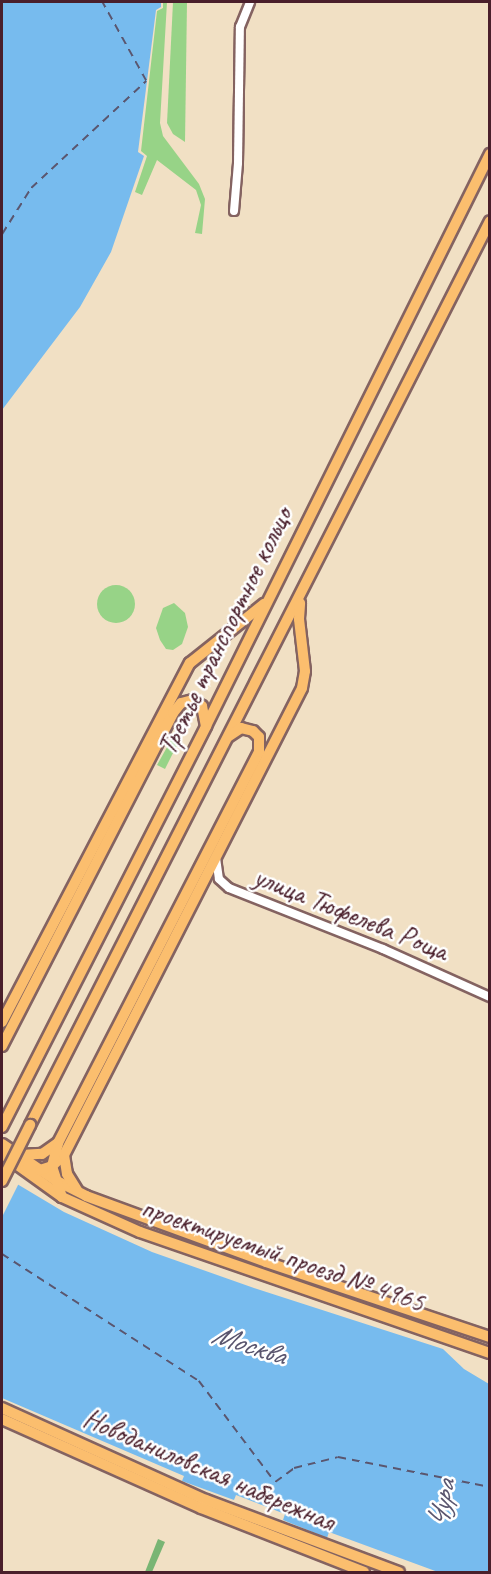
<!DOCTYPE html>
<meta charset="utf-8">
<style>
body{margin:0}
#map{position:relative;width:491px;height:1574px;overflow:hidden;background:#f1e0c4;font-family:Caveat,sans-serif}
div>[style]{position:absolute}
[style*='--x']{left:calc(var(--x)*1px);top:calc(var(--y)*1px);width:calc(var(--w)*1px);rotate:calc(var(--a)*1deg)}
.green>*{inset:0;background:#97d387}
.round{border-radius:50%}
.forest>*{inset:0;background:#79b574}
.water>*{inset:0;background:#7be}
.pier>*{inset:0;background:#f1e0c4}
.ferry>*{height:1.5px;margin-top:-0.75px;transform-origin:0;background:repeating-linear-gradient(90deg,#5a566f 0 8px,transparent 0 14px)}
.roads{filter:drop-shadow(2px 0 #846361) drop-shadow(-2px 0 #846361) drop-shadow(0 2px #846361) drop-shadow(0 -2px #846361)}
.minor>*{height:8px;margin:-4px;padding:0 4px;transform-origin:4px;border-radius:4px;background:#fff}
.major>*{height:10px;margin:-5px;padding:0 5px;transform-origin:5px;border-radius:5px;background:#fbbe6e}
.bridges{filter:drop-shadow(2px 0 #846361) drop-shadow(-2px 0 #846361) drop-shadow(0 2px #846361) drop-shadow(0 -2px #846361)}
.major-bridge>*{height:10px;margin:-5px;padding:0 5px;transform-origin:5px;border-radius:5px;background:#fbbe6e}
span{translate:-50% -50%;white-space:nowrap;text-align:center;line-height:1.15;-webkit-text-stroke:5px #fff;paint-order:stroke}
.street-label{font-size:28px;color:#4a1f2b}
.water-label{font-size:30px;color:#5a566f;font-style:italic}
.frame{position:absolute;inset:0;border:3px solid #4a1f2b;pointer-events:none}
</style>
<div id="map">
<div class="green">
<div style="clip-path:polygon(163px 2px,167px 2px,160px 123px,163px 136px,199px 184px,205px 199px,202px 234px,195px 233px,201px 205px,196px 190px,157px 160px,142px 195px,135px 192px,147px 156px,141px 151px,157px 11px,163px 8px)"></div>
<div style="clip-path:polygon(173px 2px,187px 2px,185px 142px,173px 134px,167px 123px)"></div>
<div class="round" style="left:97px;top:585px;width:38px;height:38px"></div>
<div style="clip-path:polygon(174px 603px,185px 613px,188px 627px,182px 644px,173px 650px,166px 649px,160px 640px,156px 628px,163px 608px)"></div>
<div style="clip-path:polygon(189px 708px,193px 713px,165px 769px,157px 765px)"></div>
</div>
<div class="forest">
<div style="clip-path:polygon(158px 1539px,165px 1542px,152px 1572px,145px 1572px)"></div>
</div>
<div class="water">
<div style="clip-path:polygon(2px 2px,161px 2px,161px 7px,156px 10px,138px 152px,144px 156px,111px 252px,80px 307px,2px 410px)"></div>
<div style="clip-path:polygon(2px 1175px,64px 1212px,152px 1252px,254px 1288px,443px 1349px,464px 1369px,489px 1384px,489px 1572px,438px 1572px,329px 1532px,327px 1538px,283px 1520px,285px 1514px,236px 1495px,234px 1500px,182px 1481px,184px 1476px,2px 1398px)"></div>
</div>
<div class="pier">
<div style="clip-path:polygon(2px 1172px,19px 1183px,2px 1217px)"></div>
</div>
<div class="ferry">
<div style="--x:2;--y:234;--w:54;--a:-57.8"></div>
<div style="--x:31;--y:188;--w:157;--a:-42.9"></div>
<div style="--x:146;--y:81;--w:90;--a:-119.1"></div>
<div style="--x:2;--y:1254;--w:234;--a:32.8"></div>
<div style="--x:199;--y:1381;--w:126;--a:53"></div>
<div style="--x:275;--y:1482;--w:24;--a:-36"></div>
<div style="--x:294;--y:1468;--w:45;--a:-14"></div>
<div style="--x:338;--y:1457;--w:155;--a:11.2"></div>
</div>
<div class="roads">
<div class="minor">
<div style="--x:234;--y:211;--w:48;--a:-85.2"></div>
<div style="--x:238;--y:163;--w:136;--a:-89.2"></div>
<div style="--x:240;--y:27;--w:27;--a:-68"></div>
<div style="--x:216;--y:858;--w:21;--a:82"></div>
<div style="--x:219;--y:879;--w:13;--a:42"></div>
<div style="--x:229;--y:888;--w:166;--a:21.6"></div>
<div style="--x:383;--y:949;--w:117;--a:24.2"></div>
</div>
<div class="major">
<div style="--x:2;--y:1022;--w:405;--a:-62.4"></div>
<div style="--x:190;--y:663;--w:95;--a:-38.6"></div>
<div style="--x:2;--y:1046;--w:374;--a:-62.8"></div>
<div style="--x:173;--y:713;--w:13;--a:-51"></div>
<div style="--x:181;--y:703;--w:12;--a:-14"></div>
<div style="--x:193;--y:700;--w:11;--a:34"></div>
<div style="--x:202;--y:706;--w:20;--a:79"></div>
<div style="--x:30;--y:1125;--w:1014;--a:-63.03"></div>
<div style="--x:2;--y:1127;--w:450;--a:-63"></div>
<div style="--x:206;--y:726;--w:639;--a:-63.6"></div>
<div style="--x:2;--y:1144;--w:64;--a:34.2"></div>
<div style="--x:55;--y:1180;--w:35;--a:27"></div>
<div style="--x:86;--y:1196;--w:192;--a:20.1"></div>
<div style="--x:266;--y:1262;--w:236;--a:18.5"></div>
<div style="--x:2;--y:1154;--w:74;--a:35.6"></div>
<div style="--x:62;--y:1197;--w:85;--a:24.2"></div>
<div style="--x:140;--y:1232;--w:370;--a:19.1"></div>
<div style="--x:20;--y:1155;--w:22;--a:-3"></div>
<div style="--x:42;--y:1154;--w:19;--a:-35"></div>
<div style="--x:64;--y:1155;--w:19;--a:81"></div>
<div style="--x:67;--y:1174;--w:19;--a:58"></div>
<div style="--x:25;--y:1170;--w:15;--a:0"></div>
<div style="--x:40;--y:1170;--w:13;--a:-18"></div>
<div style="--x:52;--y:1166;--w:16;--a:-43"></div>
<div style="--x:64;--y:1155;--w:524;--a:-62.99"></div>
<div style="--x:302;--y:688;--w:17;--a:-80"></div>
<div style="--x:305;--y:671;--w:52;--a:-96.6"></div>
<div style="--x:299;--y:619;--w:16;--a:-86"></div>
<div style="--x:62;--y:1197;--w:33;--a:-108"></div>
<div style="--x:52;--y:1166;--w:24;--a:-75"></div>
<div style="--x:58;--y:1143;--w:440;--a:-62.8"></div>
<div style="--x:259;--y:752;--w:15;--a:-90"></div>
<div style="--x:259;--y:737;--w:8;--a:-135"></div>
<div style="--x:253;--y:731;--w:12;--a:-166"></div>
<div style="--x:241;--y:728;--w:14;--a:146"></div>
<div style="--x:2;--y:1408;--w:224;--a:24.3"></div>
<div style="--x:206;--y:1500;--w:206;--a:20.5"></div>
<div style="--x:2;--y:1419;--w:218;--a:24.1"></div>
<div style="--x:201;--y:1508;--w:175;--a:21.4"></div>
</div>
</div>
<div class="bridges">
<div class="major-bridge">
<div style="--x:2;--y:1181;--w:63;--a:-63.4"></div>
</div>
</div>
<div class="street-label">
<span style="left:225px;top:631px;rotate:-64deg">Третье транспортное кольцо</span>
<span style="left:351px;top:914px;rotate:22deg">улица Тюфелева Роща</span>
<span style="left:283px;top:1255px;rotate:19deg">проектируемый проезд № 4965</span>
<span style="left:209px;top:1470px;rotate:23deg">Новоданиловская набережная</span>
</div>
<div class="water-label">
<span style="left:249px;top:1344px;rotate:18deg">Москва</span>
<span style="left:441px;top:1504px;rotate:-80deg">Чура</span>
</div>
<div class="frame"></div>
</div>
